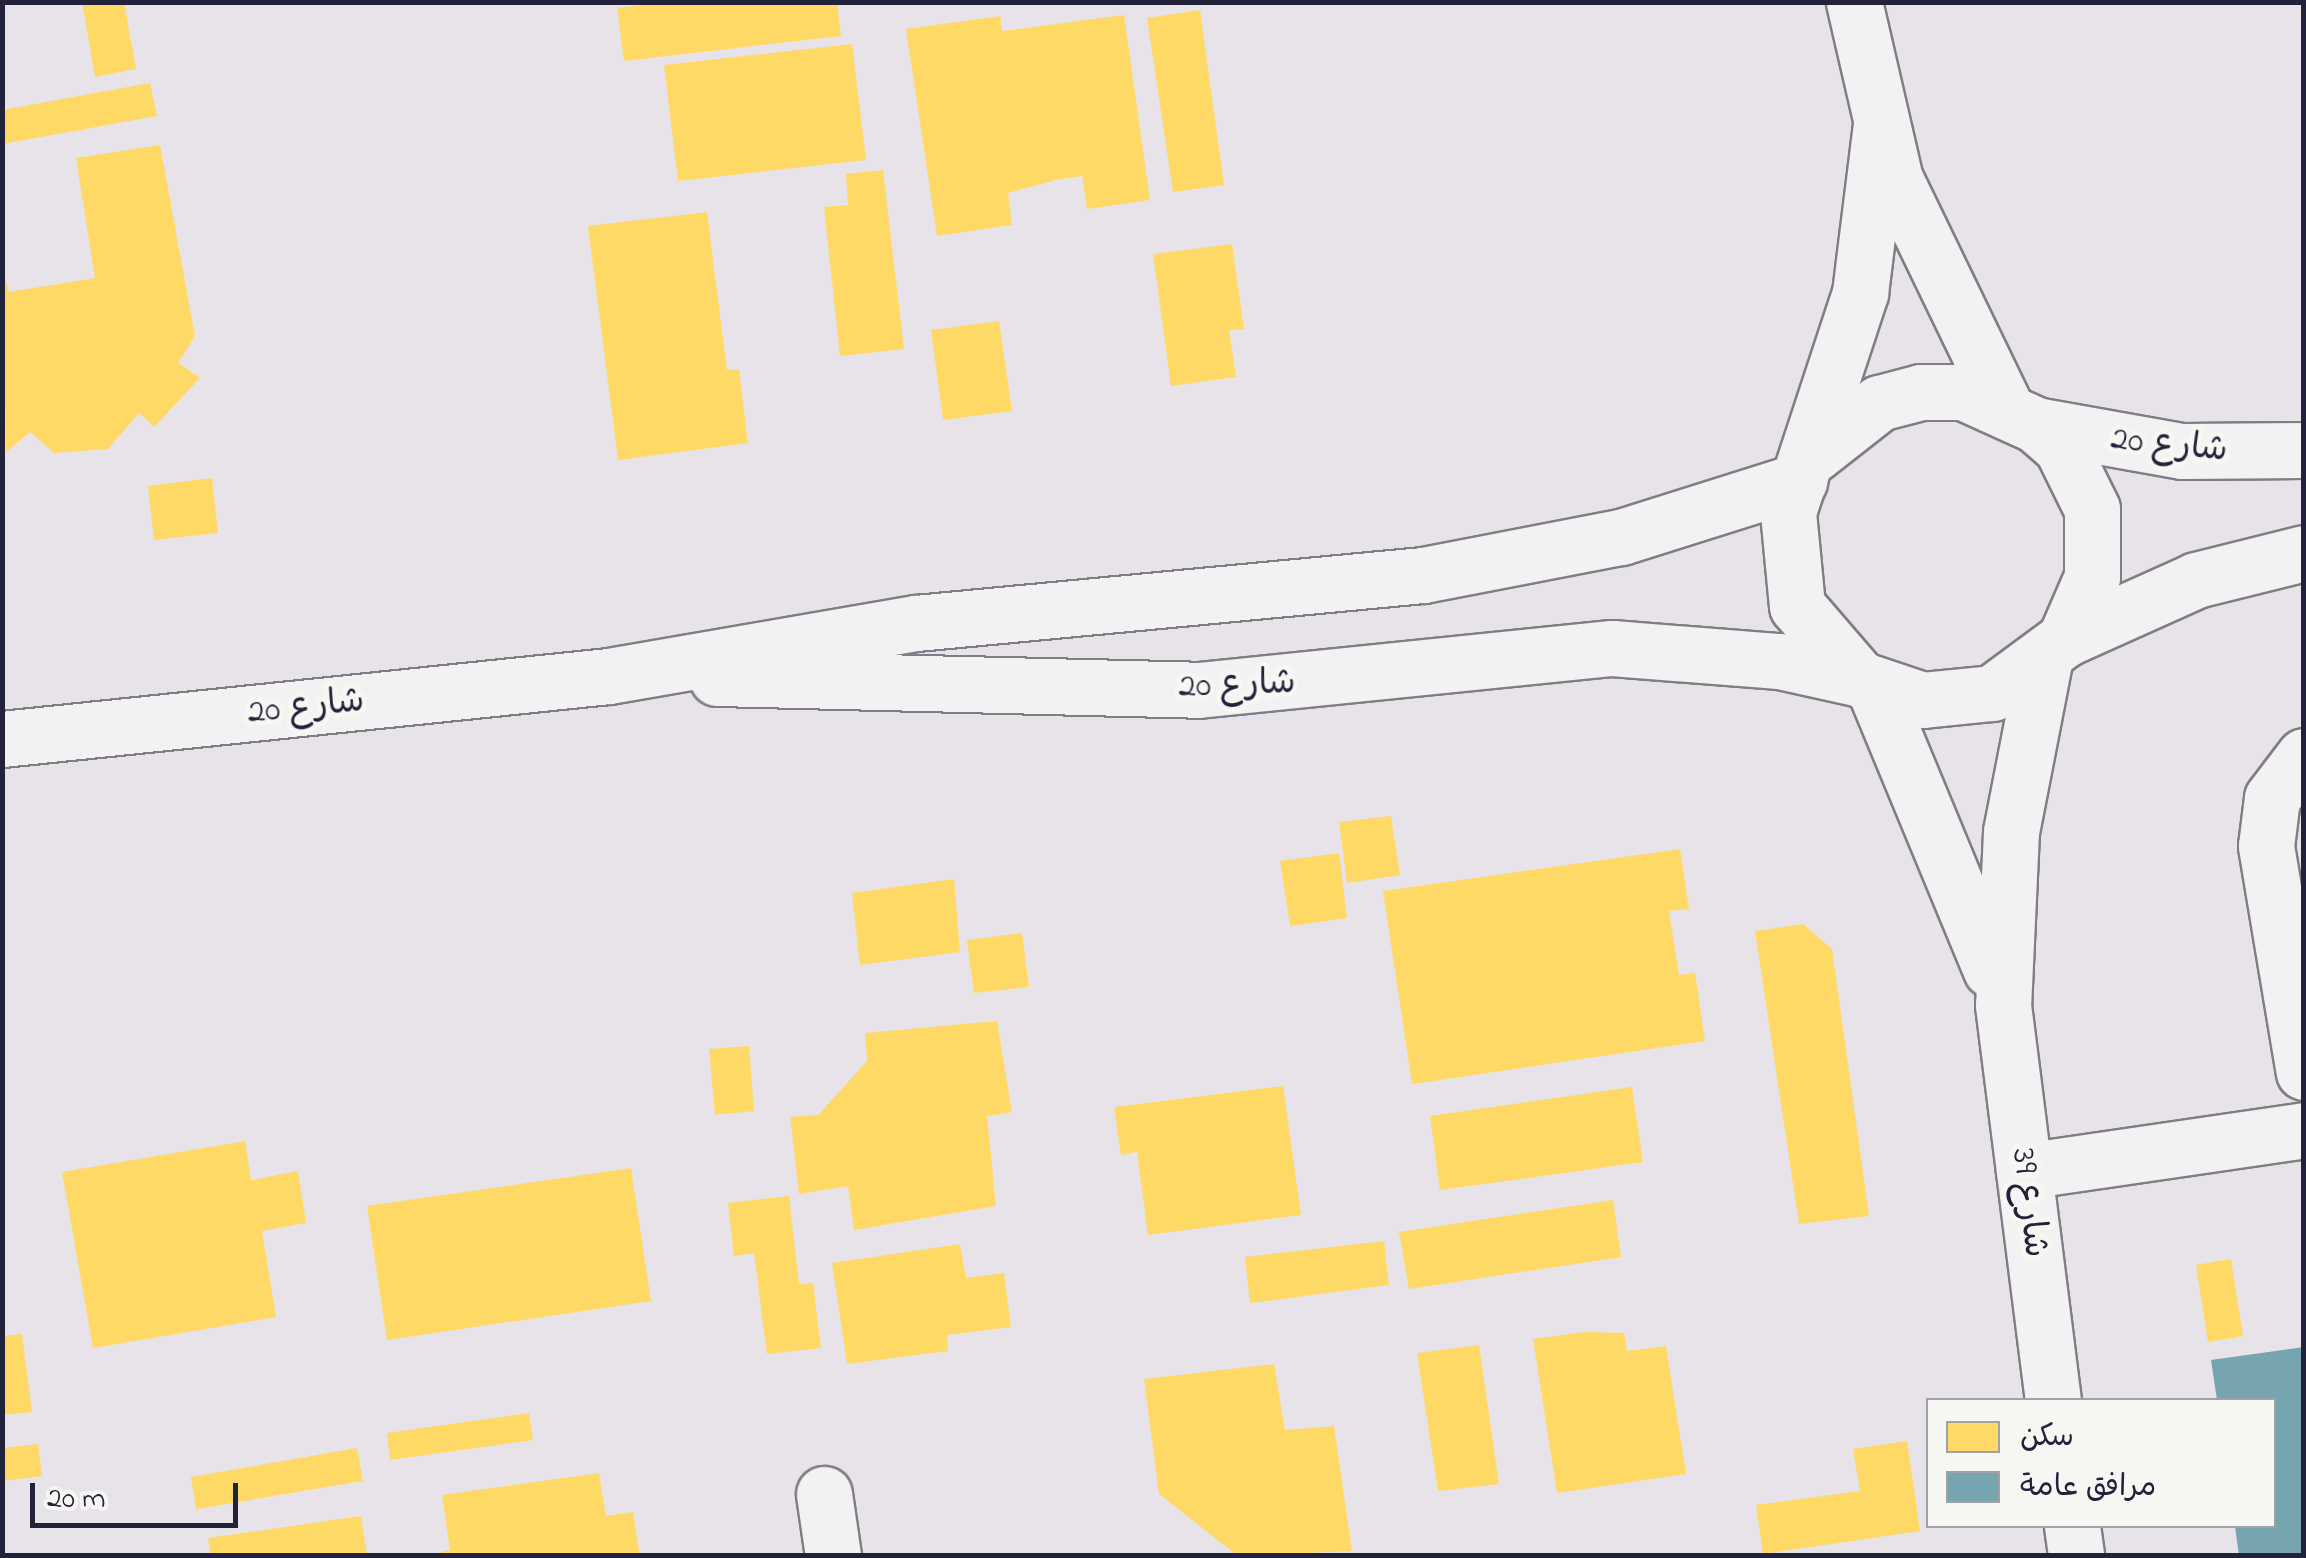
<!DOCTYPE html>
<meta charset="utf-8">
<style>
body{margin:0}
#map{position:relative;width:2306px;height:1558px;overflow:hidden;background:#e7e3e9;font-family:"Indie Flower","Playpen Sans Arabic",sans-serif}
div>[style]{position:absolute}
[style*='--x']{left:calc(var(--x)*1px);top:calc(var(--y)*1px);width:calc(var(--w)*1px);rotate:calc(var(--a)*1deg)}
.homes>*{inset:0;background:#ffd966}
.public>*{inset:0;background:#76a5af}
.roads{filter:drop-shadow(2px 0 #7f7d85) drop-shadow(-2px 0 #7f7d85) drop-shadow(0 2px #7f7d85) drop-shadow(0 -2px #7f7d85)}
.minor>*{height:55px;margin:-27.5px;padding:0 27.5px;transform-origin:27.5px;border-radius:27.5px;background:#f3f2f2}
span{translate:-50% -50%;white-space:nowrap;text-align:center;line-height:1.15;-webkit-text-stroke:10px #f6f6f2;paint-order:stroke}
.street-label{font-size:35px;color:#22223b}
.frame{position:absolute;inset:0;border:5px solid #22223b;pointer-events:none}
.legend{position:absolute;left:1926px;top:1398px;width:350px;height:130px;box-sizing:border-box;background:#f6f6f2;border:2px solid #a1a1a9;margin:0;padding:12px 18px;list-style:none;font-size:30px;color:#22223b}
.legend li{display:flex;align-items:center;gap:20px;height:50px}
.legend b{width:50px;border:2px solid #a1a1a9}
.scale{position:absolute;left:30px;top:1483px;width:208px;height:45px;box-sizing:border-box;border:5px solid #22223b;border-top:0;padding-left:12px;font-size:30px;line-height:35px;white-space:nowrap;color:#22223b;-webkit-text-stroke:8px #f6f6f2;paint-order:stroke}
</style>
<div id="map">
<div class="homes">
<div style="clip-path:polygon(82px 2px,124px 2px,136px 69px,95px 77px)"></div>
<div style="clip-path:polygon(667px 2px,837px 2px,841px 36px,624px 61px,617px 8px)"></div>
<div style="clip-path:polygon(1200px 10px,1224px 185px,1173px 192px,1147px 18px)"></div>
<div style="clip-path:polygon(1124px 15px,1150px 200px,1087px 209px,1082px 176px,1056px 180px,1008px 193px,1012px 225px,937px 236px,906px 29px,1000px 16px,1002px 31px)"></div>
<div style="clip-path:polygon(852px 44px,866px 160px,678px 181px,664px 65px)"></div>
<div style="clip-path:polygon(150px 83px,157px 116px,2px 144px,2px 110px)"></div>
<div style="clip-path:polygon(160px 145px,195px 336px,178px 363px,200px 378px,154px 427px,139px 413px,108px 449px,54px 453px,30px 432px,6px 452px,2px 266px,9px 292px,95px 278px,76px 158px)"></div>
<div style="clip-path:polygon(883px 170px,904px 349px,840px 356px,824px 207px,848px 205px,846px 174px)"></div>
<div style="clip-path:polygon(707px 212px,727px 370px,739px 369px,748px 443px,618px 460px,588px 226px)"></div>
<div style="clip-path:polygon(1232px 244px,1244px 329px,1229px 330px,1236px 377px,1171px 386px,1153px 254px)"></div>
<div style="clip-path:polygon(999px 321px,1012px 411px,943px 420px,931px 330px)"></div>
<div style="clip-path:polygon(212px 478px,218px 533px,154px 540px,148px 486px)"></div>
<div style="clip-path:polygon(1391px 816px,1400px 875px,1347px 883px,1339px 822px)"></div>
<div style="clip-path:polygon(1680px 849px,1689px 909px,1669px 911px,1679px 975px,1695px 973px,1705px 1041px,1412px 1084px,1383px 891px)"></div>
<div style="clip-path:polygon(1339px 853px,1347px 918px,1290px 926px,1280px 861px)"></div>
<div style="clip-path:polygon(954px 879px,960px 952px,860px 965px,852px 893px)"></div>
<div style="clip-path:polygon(1803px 924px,1832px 949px,1869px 1216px,1799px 1224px,1755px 931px)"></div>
<div style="clip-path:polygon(1022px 933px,1029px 987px,974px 993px,967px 940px)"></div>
<div style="clip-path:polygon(997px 1021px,1012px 1112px,987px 1116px,996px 1206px,854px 1230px,848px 1186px,799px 1194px,790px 1117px,818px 1115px,867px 1061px,865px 1033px)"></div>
<div style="clip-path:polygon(749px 1046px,754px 1111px,715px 1115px,709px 1049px)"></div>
<div style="clip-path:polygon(1283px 1086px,1301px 1215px,1148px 1235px,1137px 1152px,1121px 1155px,1114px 1107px)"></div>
<div style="clip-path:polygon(1632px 1087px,1643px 1162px,1440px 1190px,1430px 1116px)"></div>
<div style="clip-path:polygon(245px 1141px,251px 1180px,298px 1171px,306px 1223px,262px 1231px,276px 1317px,93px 1348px,62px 1172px)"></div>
<div style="clip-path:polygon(631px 1168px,651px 1301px,387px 1340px,367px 1206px)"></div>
<div style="clip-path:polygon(789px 1196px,799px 1284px,813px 1283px,821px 1348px,767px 1354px,754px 1253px,734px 1256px,728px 1203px)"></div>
<div style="clip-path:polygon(1613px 1200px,1621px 1257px,1409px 1289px,1399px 1232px)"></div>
<div style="clip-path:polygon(1384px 1241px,1389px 1285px,1250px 1303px,1245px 1257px)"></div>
<div style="clip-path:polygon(960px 1244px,966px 1278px,1004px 1273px,1011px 1327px,947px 1335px,948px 1351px,847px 1364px,832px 1263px)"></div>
<div style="clip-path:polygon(2231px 1259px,2243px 1336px,2208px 1342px,2196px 1265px)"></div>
<div style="clip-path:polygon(1584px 1332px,1624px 1333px,1627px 1351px,1666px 1346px,1686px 1474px,1557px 1493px,1533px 1339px)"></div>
<div style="clip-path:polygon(22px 1334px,32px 1412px,2px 1415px,2px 1336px)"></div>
<div style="clip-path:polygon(1479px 1345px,1499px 1484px,1438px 1491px,1417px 1353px)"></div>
<div style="clip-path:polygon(1274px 1364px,1285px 1430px,1334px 1426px,1352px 1551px,1238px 1556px,1159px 1494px,1144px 1379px)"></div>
<div style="clip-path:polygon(529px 1413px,533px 1440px,390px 1460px,387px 1433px)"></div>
<div style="clip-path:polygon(1907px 1441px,1920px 1531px,1763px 1554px,1756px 1505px,1860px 1491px,1853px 1449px)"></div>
<div style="clip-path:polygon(38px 1444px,42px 1476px,2px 1481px,2px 1448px)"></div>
<div style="clip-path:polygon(357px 1448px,363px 1481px,196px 1509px,191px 1477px)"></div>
<div style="clip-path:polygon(599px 1473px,606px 1516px,633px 1512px,640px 1556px,426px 1556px,450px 1550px,442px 1495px)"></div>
<div style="clip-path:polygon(361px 1516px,367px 1556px,211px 1556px,208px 1538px)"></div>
</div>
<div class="public">
<div style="clip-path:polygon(2304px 1347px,2304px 1556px,2239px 1556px,2235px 1526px,2274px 1526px,2274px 1400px,2217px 1400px,2211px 1360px)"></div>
</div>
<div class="roads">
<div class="minor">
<div style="--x:1854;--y:2;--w:182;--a:77"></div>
<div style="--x:1895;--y:179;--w:250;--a:64.2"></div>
<div style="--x:2036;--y:425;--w:148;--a:10.1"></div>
<div style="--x:2182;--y:451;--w:122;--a:-0.5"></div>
<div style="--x:1813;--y:455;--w:84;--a:-38.2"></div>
<div style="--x:1879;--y:403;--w:43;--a:-14.7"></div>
<div style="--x:1921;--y:392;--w:42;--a:0"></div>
<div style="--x:1963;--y:392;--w:80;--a:24.3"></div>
<div style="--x:2036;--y:425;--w:35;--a:41"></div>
<div style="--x:2062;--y:448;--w:68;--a:63.8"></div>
<div style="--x:2092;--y:509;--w:68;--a:90"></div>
<div style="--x:2092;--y:577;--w:68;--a:113.5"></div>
<div style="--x:2065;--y:639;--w:91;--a:143.5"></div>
<div style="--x:1992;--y:693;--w:69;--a:174.2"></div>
<div style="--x:1923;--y:700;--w:66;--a:-161.6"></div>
<div style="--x:1860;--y:679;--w:96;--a:-130.8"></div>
<div style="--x:1797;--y:606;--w:94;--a:-95.5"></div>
<div style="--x:1788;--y:512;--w:231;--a:-71.8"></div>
<div style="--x:1860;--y:293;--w:170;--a:-82.9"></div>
<div style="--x:2065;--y:639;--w:144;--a:-24.2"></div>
<div style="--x:2196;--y:580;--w:111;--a:-14"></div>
<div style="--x:2044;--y:662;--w:173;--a:101"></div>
<div style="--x:2011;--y:832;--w:173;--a:92.6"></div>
<div style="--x:2003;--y:1005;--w:398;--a:82.8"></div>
<div style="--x:717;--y:678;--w:481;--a:1.4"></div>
<div style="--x:1198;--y:690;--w:416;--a:-5.8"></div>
<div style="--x:1612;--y:648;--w:168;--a:4.5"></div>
<div style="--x:1779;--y:661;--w:83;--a:12.5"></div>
<div style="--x:1873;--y:685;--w:308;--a:67.5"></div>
<div style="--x:2;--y:739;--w:610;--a:-5.93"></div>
<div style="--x:609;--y:676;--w:312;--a:-9.8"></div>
<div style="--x:916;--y:623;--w:509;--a:-5.41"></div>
<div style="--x:1423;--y:575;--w:202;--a:-10.9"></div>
<div style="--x:1621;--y:537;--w:187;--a:-17.5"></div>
<div style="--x:2304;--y:756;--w:53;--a:127.3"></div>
<div style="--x:2272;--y:798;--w:48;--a:97.1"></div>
<div style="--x:2266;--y:846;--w:229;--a:80.5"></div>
<div style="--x:2024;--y:1171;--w:283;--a:-8.3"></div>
<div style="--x:824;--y:1494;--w:63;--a:81.7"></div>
<div style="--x:2072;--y:1526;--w:30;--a:82"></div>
</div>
</div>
<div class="street-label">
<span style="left:2169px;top:446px;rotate:6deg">شارع 20</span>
<span style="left:1237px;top:686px;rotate:-2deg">شارع 20</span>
<span style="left:306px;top:708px;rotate:-6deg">شارع 20</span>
<span style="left:2028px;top:1203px;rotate:83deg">شارع 39</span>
</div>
<div class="frame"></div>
<ul class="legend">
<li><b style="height:28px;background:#ffd966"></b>سكن</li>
<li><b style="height:28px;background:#76a5af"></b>مرافق عامة</li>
</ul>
<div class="scale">20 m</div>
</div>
